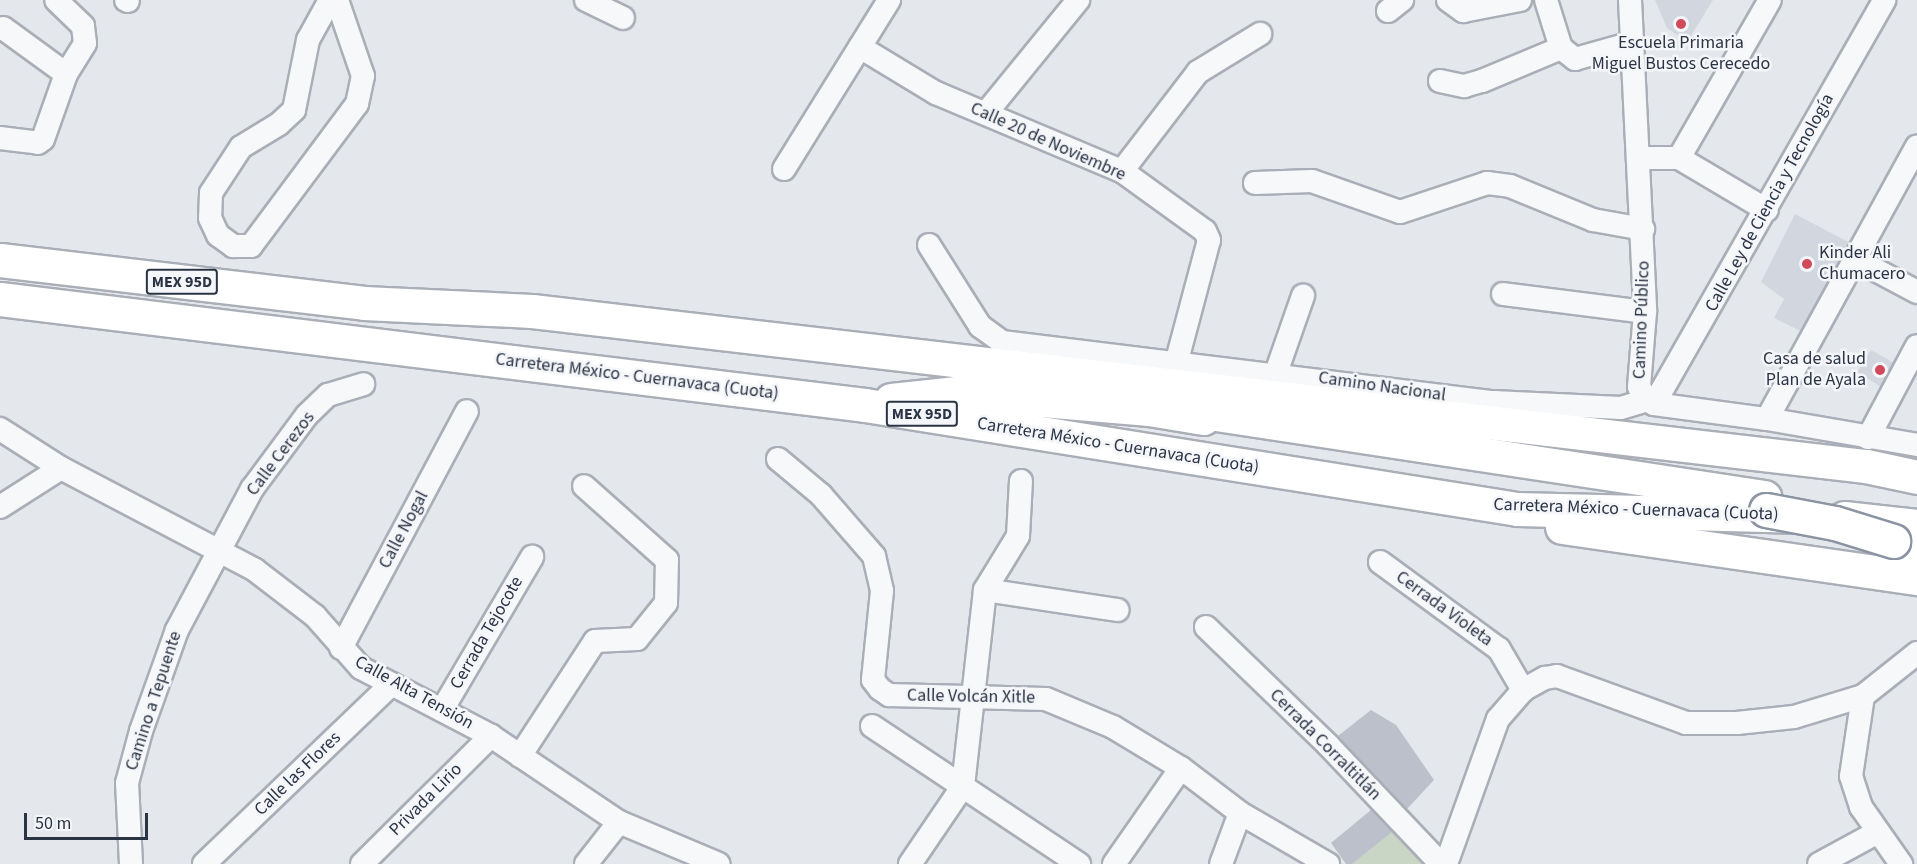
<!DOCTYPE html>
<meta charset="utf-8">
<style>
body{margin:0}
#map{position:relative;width:1917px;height:864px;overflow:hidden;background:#e4e7ec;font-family:"Source Sans 3",sans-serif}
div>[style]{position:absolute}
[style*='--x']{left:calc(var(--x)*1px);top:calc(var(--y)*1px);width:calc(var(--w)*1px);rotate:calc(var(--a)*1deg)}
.built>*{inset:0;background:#d2d6de}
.green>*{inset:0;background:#c9d6c5}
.building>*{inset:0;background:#bbc0ca}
.roads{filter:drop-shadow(2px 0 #a9aeb7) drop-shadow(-2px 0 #a9aeb7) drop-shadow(0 2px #a9aeb7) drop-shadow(0 -2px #a9aeb7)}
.minor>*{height:22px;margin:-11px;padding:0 11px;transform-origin:11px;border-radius:11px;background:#f7f8fa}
.highway>*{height:33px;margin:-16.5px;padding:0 16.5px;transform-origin:16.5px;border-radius:16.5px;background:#fff}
.bridges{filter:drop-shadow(2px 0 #8b94a3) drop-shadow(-2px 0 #8b94a3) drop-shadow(0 2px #8b94a3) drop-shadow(0 -2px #8b94a3)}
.highway-bridge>*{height:33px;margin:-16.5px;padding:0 16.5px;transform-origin:16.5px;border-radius:16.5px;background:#fff}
.dots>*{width:16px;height:16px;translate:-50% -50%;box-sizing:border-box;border:3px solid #f4f6f9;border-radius:50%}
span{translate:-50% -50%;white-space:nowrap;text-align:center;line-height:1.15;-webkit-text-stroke:5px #f4f6f9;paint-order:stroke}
.shield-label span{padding:2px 4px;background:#f4f6f9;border:2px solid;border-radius:4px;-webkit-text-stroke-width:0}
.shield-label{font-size:16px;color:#2b3445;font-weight:700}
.poi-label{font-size:18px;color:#2b3445}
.left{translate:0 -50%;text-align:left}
.right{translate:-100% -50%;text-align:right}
.street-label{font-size:18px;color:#2b3445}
.scale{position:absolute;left:24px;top:813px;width:124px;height:27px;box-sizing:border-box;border:3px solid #2b3445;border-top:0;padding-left:8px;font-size:18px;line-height:21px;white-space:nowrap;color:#2b3445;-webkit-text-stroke:4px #f4f6f9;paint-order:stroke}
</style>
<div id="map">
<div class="built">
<div style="clip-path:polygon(1655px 0,1713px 0,1687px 42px,1667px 28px)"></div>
<div style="clip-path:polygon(1795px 214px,1856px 246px,1805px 333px,1774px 318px,1784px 299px,1761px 282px)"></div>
<div style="clip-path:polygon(1871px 350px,1903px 368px,1888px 391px,1857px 372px)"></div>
</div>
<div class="green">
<div style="clip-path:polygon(1395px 829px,1428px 864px,1352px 864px)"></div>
</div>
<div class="building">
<div style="clip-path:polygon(1371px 710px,1396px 725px,1434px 780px,1407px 809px,1338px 736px)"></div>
<div style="clip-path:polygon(1371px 810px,1392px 832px,1352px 864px,1346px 864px,1331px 843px)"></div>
</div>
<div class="roads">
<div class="minor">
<div style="--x:126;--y:0;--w:2;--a:27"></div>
<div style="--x:330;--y:0;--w:46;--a:118.8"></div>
<div style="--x:308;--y:40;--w:71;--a:101.3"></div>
<div style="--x:294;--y:110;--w:21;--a:137"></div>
<div style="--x:279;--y:124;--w:44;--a:148.8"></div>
<div style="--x:241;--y:147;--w:55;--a:123.1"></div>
<div style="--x:211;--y:193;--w:25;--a:92"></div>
<div style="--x:210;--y:218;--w:19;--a:65"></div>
<div style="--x:218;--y:235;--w:19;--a:36"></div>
<div style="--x:233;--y:246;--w:18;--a:0"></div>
<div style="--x:251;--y:246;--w:177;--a:-53.3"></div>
<div style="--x:357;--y:104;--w:29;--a:-78"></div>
<div style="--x:363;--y:76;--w:80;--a:-108.9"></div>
<div style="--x:586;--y:0;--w:41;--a:25.9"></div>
<div style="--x:1448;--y:0;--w:19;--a:36"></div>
<div style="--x:1463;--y:11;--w:58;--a:-10.9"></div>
<div style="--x:1546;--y:0;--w:50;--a:72.6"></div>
<div style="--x:1561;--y:48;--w:18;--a:38"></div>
<div style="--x:1575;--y:59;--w:59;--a:-15.7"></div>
<div style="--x:1630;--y:0;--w:312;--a:87.2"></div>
<div style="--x:1645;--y:312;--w:75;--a:94.6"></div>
<div style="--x:1639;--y:387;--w:15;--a:58"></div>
<div style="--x:1647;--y:400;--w:8;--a:30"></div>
<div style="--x:1654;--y:404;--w:114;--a:7.6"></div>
<div style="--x:1767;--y:419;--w:152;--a:9.8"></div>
<div style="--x:1388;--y:11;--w:18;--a:-38"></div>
<div style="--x:3;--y:28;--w:78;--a:36.1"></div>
<div style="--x:860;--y:47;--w:89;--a:31.2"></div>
<div style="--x:936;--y:93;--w:202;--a:22.8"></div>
<div style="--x:1122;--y:171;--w:102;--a:35.9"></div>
<div style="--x:1205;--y:231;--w:10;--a:66"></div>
<div style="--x:1209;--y:240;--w:128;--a:104.9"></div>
<div style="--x:1440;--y:81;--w:25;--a:12"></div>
<div style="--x:1464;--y:86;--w:19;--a:-16"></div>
<div style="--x:1482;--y:81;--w:86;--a:-22.7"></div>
<div style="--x:986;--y:113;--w:146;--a:-50.8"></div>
<div style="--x:0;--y:138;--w:38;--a:7"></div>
<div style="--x:38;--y:143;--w:6;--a:-39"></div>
<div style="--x:43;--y:139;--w:69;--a:-70.5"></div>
<div style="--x:66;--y:74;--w:36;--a:-58"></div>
<div style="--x:85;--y:43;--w:17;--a:-97"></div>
<div style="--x:83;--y:26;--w:37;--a:-136"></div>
<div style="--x:1640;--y:158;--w:39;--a:0"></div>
<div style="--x:1679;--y:158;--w:102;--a:30.6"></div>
<div style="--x:1679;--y:158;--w:182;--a:-60.1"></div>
<div style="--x:784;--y:169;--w:199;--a:-58.1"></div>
<div style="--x:1122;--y:171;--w:125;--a:-52.5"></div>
<div style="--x:1198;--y:72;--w:73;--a:-31.5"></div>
<div style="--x:1255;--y:183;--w:57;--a:-2"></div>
<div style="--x:1312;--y:181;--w:93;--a:19.4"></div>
<div style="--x:1400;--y:212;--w:92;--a:-18.4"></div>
<div style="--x:1487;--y:183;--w:23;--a:7"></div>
<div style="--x:1510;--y:186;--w:90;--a:22.3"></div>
<div style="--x:1593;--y:220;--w:51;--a:10.2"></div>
<div style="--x:929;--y:245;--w:96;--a:57.8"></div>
<div style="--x:980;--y:326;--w:27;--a:36"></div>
<div style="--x:1002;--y:342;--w:496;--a:7"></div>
<div style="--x:1494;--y:402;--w:127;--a:2.7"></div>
<div style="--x:1621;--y:408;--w:27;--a:-17"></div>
<div style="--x:1855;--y:259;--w:70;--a:28"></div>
<div style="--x:1503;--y:294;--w:143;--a:7.2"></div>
<div style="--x:1276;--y:373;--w:82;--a:-70.7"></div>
<div style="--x:1654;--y:404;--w:465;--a:-60.3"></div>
<div style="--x:1767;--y:419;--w:311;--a:-61.2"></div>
<div style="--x:0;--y:429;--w:72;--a:32.6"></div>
<div style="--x:61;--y:468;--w:219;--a:27.7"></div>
<div style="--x:255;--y:570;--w:76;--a:37.5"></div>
<div style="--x:315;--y:616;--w:69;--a:48.5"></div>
<div style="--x:361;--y:668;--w:147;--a:27.6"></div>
<div style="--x:491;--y:736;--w:154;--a:33.9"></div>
<div style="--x:619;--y:822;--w:108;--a:22.8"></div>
<div style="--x:1868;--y:438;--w:104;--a:-62"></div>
<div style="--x:778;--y:459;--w:56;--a:39.9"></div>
<div style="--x:821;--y:495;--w:81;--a:49"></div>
<div style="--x:874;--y:556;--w:36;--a:77"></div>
<div style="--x:882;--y:591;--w:89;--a:95.8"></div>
<div style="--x:873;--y:680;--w:11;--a:52"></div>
<div style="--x:880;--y:689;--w:11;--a:34"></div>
<div style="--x:889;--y:695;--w:157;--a:1.5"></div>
<div style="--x:1046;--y:699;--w:73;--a:22.7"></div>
<div style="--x:1113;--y:727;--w:79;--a:31.1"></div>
<div style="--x:1181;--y:768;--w:74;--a:37.3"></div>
<div style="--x:1240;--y:813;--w:102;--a:30.1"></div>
<div style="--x:0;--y:507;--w:72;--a:-32.6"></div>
<div style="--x:1380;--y:562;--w:147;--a:36.2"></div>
<div style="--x:1499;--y:649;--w:48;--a:59.7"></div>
<div style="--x:985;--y:590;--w:134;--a:8.6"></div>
<div style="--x:1206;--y:627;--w:170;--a:44"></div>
<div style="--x:1328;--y:745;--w:164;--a:46.5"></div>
<div style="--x:341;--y:648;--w:268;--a:-62"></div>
<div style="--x:1863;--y:696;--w:81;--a:98.5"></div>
<div style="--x:1851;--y:776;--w:33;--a:72"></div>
<div style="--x:1861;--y:807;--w:70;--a:54.9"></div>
<div style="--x:442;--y:710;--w:178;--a:-59.5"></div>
<div style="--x:872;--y:726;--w:249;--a:33.7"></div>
<div style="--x:520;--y:756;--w:137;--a:-56.9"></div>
<div style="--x:595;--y:641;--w:42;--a:-2.7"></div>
<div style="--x:637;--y:639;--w:46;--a:-51.1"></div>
<div style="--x:666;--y:603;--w:43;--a:-88.7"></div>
<div style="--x:667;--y:560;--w:111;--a:-138.3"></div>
<div style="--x:131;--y:864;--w:81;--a:-92.8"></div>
<div style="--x:127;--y:783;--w:54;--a:-74.9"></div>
<div style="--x:141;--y:731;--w:107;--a:-70.4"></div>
<div style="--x:177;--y:630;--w:160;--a:-62"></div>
<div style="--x:252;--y:489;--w:92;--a:-53.4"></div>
<div style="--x:307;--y:415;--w:29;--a:-44"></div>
<div style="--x:328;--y:395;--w:37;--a:-17"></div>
<div style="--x:204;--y:864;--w:260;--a:-43.8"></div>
<div style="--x:362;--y:864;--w:182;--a:-44.8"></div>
<div style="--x:586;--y:864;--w:53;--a:-51.8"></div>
<div style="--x:910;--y:864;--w:94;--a:-55.8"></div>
<div style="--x:963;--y:786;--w:197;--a:-83.6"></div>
<div style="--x:985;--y:590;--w:63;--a:-58.6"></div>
<div style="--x:1018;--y:536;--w:55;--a:-86.9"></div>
<div style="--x:1114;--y:864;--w:117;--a:-55.1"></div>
<div style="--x:1221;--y:864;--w:54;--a:-69.6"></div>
<div style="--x:1446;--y:864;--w:154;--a:-70.3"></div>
<div style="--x:1498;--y:719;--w:38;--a:-49"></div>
<div style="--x:1523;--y:690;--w:25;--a:-29"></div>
<div style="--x:1545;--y:678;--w:12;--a:-9"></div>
<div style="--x:1557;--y:676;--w:137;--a:20"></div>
<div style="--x:1686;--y:723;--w:51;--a:0"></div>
<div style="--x:1737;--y:723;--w:57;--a:-6"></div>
<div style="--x:1794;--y:717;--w:72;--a:-16.9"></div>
<div style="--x:1863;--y:696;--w:69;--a:-38.5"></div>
<div style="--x:1819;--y:864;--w:67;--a:-28.5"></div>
</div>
<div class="highway">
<div style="--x:0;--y:260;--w:367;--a:6.7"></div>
<div style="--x:364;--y:303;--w:168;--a:2.7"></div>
<div style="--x:532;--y:311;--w:1343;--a:6.63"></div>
<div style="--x:1866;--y:466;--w:52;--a:12.2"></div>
<div style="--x:0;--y:299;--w:871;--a:6.99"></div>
<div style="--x:865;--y:405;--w:660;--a:9.06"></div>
<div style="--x:1517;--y:509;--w:279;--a:1.4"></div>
<div style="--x:891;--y:400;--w:66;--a:-6.1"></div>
<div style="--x:957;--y:393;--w:193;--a:4.8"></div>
<div style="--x:1149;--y:409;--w:55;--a:9.5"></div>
<div style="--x:1183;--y:409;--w:588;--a:8.61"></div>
<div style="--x:1844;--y:518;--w:73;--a:6.3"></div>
<div style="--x:1562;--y:527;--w:359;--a:8.2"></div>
<div style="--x:1893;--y:541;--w:26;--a:23"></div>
</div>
</div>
<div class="bridges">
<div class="highway-bridge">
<div style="--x:1766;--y:510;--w:70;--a:10.7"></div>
<div style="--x:1835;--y:523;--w:61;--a:17.2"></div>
</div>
</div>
<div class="dots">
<div style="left:1681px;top:24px;background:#d1495b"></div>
<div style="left:1807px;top:264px;background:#d1495b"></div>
<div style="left:1880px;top:370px;background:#d1495b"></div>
</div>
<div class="shield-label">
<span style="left:182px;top:282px">MEX 95D</span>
<span style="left:922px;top:414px">MEX 95D</span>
</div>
<div class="poi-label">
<span style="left:1681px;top:54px">Escuela Primaria<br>Miguel Bustos Cerecedo</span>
<span class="left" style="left:1819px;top:264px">Kinder Ali<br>Chumacero</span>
<span class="right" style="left:1866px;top:370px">Casa de salud<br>Plan de Ayala</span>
</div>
<div class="street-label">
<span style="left:1048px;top:142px;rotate:24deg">Calle 20 de Noviembre</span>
<span style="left:1770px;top:203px;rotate:-61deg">Calle Ley de Ciencia y Tecnología</span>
<span style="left:1642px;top:320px;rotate:-88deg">Camino Público</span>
<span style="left:637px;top:377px;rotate:7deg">Carretera México - Cuernavaca (Cuota)</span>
<span style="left:1382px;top:387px;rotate:8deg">Camino Nacional</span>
<span style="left:1118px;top:446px;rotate:9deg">Carretera México - Cuernavaca (Cuota)</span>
<span style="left:281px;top:454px;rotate:-53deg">Calle Cerezos</span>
<span style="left:1636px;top:510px;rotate:2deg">Carretera México - Cuernavaca (Cuota)</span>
<span style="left:404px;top:530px;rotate:-62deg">Calle Nogal</span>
<span style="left:1444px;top:609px;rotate:36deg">Cerrada Violeta</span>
<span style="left:487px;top:633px;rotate:-60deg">Cerrada Tejocote</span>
<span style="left:414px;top:693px;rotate:29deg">Calle Alta Tensión</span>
<span style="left:971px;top:697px;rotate:1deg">Calle Volcán Xitle</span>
<span style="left:154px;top:701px;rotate:-72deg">Camino a Tepuente</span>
<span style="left:1325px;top:745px;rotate:45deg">Cerrada Corraltitlán</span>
<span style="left:298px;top:774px;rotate:-44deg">Calle las Flores</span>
<span style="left:426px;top:800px;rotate:-45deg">Privada Lirio</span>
</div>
<div class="scale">50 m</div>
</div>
